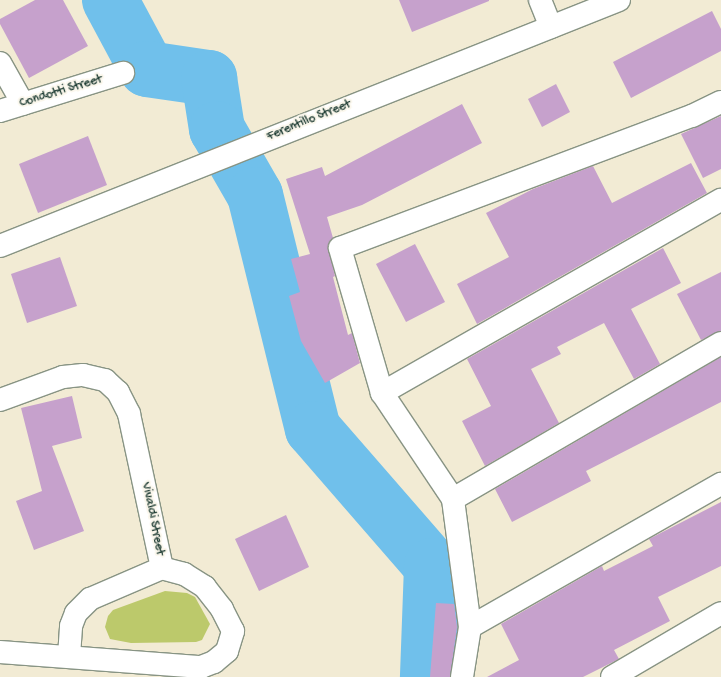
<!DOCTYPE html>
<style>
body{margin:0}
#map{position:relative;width:721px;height:677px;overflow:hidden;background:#f2ebd4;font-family:"Gochi Hand",sans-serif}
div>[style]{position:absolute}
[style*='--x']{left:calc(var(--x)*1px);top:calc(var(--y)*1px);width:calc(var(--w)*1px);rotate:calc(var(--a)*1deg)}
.green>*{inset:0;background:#bcc96b}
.river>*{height:56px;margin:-28px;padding:0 28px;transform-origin:28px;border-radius:28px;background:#70c0eb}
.building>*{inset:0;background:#c6a1cc}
.roads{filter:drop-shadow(1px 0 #889484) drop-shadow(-1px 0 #889484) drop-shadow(0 1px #889484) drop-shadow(0 -1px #889484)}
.minor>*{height:22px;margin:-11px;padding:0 11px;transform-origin:11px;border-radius:11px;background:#fff}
span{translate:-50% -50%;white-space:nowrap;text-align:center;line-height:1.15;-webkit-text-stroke:4px #fbf7ec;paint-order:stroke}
.street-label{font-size:13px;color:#1f3d34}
</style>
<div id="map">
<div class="green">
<div style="clip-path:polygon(165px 591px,187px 593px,195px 597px,210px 624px,202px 640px,196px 642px,131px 643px,110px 639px,105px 627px,108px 616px,113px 610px)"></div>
</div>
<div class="river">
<div style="--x:110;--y:0;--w:78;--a:61.8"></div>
<div style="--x:147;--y:69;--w:63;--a:8.3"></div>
<div style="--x:209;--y:78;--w:52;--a:81.1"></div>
<div style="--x:217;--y:129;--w:76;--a:60.1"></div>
<div style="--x:255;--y:195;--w:241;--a:76.1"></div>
<div style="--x:313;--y:429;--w:181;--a:49"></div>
<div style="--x:432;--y:566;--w:111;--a:92.1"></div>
</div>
<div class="building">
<div style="clip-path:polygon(35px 0,63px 0,88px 46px,29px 78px,0 24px,0 19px)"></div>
<div style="clip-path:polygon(399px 0,489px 0,489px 1px,412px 32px)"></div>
<div style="clip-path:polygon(712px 11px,721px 29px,721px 51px,631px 98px,613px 62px)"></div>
<div style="clip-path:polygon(556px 84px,570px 112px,542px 127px,528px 99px)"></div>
<div style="clip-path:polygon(462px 104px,482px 143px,362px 205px,327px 217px,333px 238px,328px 246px,335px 276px,333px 277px,348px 335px,352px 333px,360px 363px,325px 383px,301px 341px,289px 296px,300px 292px,291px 259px,310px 254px,286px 179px,322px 167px,325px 176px)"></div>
<div style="clip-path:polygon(721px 116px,721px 169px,703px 178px,681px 134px)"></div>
<div style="clip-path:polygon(88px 136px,107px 185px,38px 213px,19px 164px)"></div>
<div style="clip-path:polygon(691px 163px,707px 193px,477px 324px,457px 284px,509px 257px,486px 213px,533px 189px,593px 166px,612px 203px)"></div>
<div style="clip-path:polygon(415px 244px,445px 302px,406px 322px,376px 264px)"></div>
<div style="clip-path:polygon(663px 248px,681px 283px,631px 309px,660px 364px,634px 379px,604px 323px,557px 347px,561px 354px,531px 369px,559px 423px,485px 466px,462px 421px,491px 406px,467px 359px)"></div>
<div style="clip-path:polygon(60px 257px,77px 306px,27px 323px,11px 274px)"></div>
<div style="clip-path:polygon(721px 272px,721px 331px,701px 340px,677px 294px)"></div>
<div style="clip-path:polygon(721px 357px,721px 402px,586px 471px,591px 481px,512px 522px,495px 489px)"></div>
<div style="clip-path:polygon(72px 396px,82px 438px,52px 446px,84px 531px,34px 550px,16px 501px,42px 491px,21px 408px)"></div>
<div style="clip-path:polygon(721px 502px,721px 566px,658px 597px,670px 621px,614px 650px,619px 659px,583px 677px,487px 677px,519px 660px,501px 624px,602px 566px,604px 571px,653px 546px,649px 539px)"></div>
<div style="clip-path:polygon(286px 515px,309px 567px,259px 591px,235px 539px)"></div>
<div style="clip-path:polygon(436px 603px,454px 604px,457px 627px,450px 677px,430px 677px)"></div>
</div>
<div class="roads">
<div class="minor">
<div style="--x:540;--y:0;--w:29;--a:68"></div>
<div style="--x:0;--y:63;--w:47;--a:60.7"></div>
<div style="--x:0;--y:111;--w:129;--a:-17.2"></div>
<div style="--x:0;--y:246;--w:666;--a:-21.67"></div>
<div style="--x:382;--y:393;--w:390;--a:-29.7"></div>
<div style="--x:0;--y:400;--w:67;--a:-20.1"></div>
<div style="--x:63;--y:377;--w:20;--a:-6"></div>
<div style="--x:83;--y:375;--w:23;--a:13"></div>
<div style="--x:105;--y:380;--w:18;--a:43"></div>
<div style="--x:118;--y:392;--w:25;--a:63"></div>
<div style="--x:129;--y:414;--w:157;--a:77.9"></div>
<div style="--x:453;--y:499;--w:310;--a:-30.2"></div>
<div style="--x:470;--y:627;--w:289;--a:-29.7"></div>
<div style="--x:0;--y:652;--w:202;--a:4.3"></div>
<div style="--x:201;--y:667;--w:14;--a:-21"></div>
<div style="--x:214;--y:662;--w:17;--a:-40"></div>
<div style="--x:227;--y:651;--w:21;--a:-73"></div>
<div style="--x:233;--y:631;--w:25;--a:-117"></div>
<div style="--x:222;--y:609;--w:28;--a:-128"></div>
<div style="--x:205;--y:587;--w:25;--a:-148"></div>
<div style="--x:184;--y:574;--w:23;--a:-165"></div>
<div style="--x:69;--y:656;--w:30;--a:-86"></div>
<div style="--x:71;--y:626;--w:14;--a:-69"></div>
<div style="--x:76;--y:613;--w:20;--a:-45"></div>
<div style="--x:90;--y:599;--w:78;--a:-23.3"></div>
<div style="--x:462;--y:677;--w:51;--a:-80.9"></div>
<div style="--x:470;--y:627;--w:129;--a:-97.6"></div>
<div style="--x:453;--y:499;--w:128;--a:-123.8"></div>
<div style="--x:382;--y:393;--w:151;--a:-106.2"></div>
<div style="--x:340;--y:248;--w:376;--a:-20.6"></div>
<div style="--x:692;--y:116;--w:32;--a:-26"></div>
<div style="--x:612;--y:677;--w:126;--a:-30.4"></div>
</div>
</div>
<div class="street-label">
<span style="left:61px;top:92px;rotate:-17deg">Condotti Street</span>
<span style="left:309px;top:121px;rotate:-22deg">Ferentillo Street</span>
<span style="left:152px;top:519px;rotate:78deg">Vivaldi Street</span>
</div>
</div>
